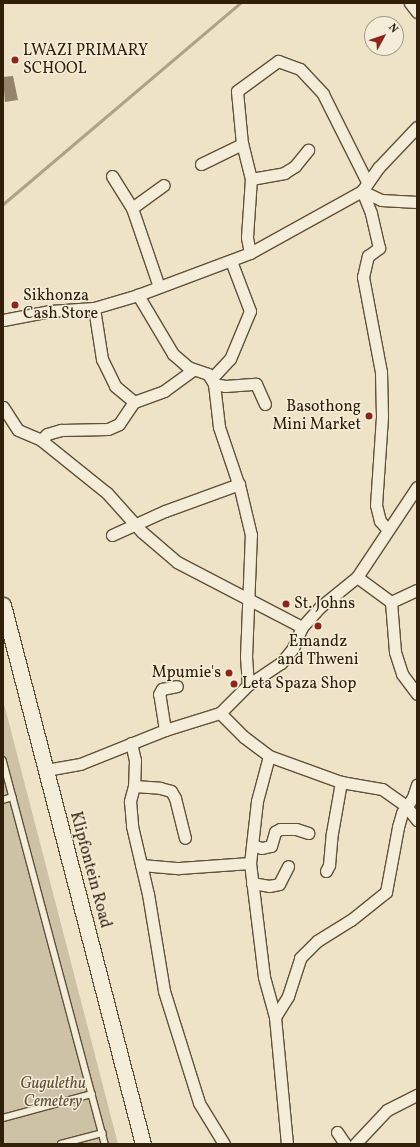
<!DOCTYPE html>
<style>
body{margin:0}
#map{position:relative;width:420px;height:1147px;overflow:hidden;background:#eee3c6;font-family:Vollkorn,serif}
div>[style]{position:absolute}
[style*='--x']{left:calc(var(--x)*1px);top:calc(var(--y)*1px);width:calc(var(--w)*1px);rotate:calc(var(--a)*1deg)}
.green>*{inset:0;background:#cec2a6}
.stream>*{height:3px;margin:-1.5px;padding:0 1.5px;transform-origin:1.5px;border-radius:1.5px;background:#aea186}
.building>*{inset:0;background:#93856b}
.roads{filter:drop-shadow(1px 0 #605138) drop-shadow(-1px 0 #605138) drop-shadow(0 1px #605138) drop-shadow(0 -1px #605138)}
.lane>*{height:5.5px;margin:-2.75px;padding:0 2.75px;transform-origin:2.75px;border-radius:2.75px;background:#f4edda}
.street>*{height:11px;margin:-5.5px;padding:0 5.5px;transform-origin:5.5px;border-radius:5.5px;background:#f4edda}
.secondary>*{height:15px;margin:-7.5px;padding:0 7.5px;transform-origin:7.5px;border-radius:7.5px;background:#f4edda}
.dots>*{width:11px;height:11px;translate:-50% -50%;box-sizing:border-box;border:2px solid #f4edda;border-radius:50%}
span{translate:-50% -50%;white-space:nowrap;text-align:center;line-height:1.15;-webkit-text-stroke:3px #f4edda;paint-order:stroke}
.poi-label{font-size:16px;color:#312009}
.left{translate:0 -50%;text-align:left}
.right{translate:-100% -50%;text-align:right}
.street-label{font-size:16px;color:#312009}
.park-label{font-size:16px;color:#605138;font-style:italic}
.frame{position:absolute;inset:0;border:4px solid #312009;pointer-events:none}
.north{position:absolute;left:364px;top:16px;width:40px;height:40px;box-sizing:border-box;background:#f4edda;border:1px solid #a69b86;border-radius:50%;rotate:50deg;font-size:11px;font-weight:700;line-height:16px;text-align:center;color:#312009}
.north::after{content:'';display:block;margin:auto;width:14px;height:18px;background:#8f2418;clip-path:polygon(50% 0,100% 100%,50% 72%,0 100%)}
</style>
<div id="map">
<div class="green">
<div style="clip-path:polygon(3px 700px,118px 1144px,3px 1144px)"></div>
</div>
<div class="stream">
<div style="--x:3;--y:204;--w:311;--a:-40.3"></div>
</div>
<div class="building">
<div style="clip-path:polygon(13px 76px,18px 100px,5px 102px,3px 77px)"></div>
</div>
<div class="roads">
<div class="lane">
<div style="--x:3;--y:760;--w:397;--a:75.1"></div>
<div style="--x:3;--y:800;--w:10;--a:-17"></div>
<div style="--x:3;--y:1118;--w:92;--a:-15.1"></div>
<div style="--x:61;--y:1144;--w:43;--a:-14.7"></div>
</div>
<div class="street">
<div style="--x:410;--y:3;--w:11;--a:52"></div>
<div style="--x:201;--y:164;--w:46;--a:-26"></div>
<div style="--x:112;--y:176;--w:38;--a:58"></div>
<div style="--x:132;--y:208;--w:83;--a:71.1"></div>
<div style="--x:251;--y:179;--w:34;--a:-10"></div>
<div style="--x:284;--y:173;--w:13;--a:-32"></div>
<div style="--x:295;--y:166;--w:21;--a:-51"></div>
<div style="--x:132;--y:208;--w:39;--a:-36"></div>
<div style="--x:250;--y:253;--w:16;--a:-101"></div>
<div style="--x:247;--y:237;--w:58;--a:-86.1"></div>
<div style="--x:251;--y:179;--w:36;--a:-104"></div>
<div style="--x:242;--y:144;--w:53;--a:-95.4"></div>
<div style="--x:237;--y:91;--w:51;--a:-36.2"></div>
<div style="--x:278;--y:61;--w:23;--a:20"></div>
<div style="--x:300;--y:69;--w:34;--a:47"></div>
<div style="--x:323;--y:94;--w:98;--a:63.4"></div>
<div style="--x:94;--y:308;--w:52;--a:81.1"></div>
<div style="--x:102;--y:359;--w:30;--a:64"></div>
<div style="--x:115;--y:386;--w:25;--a:40"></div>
<div style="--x:3;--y:320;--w:48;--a:-10.8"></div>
<div style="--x:50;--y:311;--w:44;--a:-3.9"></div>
<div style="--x:94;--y:308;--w:46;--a:-16.5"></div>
<div style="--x:138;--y:295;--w:120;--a:-20.6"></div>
<div style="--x:250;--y:253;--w:128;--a:-29"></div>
<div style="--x:362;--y:191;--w:21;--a:25"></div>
<div style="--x:381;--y:200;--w:36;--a:3"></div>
<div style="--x:212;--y:378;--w:26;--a:-47"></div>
<div style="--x:230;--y:359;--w:52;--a:-67.4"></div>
<div style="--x:250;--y:311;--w:53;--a:-110.8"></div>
<div style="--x:214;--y:384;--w:11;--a:10"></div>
<div style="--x:225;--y:386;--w:31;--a:-4"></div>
<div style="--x:256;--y:384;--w:22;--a:66"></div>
<div style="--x:3;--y:407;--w:27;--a:57"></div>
<div style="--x:18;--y:430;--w:25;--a:23"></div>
<div style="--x:41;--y:440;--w:8;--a:-45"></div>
<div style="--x:47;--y:434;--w:15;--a:-16"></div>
<div style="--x:61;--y:430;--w:47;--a:-1.2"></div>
<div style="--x:108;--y:429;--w:12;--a:-24"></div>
<div style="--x:119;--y:424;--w:27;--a:-56"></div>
<div style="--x:134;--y:402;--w:32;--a:-20"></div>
<div style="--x:164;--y:391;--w:36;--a:-36"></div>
<div style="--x:41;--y:440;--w:85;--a:38.8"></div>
<div style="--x:107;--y:493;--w:52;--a:48.1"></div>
<div style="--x:142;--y:532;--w:46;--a:40.6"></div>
<div style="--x:177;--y:562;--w:141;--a:27.5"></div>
<div style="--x:387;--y:529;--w:11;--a:-131"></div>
<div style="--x:380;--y:521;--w:16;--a:-104"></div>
<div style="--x:376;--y:505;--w:89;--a:-86.1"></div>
<div style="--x:382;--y:416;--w:44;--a:-91.3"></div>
<div style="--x:381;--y:372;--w:97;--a:-100.7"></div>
<div style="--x:363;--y:277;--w:22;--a:-77"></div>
<div style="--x:368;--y:256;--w:14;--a:-36"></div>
<div style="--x:379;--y:248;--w:36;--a:-103"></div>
<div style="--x:371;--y:213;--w:24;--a:-112"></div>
<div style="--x:362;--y:191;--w:29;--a:-55"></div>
<div style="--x:379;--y:167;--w:55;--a:-46.5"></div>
<div style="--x:112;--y:535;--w:58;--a:-24.4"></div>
<div style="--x:165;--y:511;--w:79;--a:-20"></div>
<div style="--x:357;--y:577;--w:42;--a:36.3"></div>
<div style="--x:391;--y:602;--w:50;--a:85.4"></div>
<div style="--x:395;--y:652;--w:23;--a:72"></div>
<div style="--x:402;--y:674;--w:25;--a:53"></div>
<div style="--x:391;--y:602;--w:29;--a:-25"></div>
<div style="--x:248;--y:685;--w:40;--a:-34"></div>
<div style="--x:281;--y:663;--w:19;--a:-51"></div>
<div style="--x:293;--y:648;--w:23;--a:-67"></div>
<div style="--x:302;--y:627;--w:27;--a:-48"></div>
<div style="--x:320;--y:607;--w:48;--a:-39"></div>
<div style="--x:357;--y:577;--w:108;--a:-56.3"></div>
<div style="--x:220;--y:713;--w:34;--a:45"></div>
<div style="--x:244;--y:737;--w:31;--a:37"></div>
<div style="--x:269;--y:756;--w:77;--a:19.9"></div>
<div style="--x:341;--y:782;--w:42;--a:9.7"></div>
<div style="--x:382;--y:789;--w:29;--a:35"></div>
<div style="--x:406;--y:806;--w:18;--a:52"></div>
<div style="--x:165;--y:730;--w:36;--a:-99"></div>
<div style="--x:159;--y:694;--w:6;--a:-59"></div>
<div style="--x:162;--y:689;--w:15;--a:-11"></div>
<div style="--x:131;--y:743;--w:17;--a:77"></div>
<div style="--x:135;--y:760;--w:26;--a:92"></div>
<div style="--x:134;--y:786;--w:16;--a:105"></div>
<div style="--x:130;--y:801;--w:25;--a:85"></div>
<div style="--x:132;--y:826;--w:70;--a:76.8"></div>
<div style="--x:148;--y:894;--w:98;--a:80.6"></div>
<div style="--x:164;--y:991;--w:117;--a:72.6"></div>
<div style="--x:199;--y:1103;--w:48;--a:58.6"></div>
<div style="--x:269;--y:756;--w:47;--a:104.9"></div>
<div style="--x:257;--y:801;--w:62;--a:96.4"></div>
<div style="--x:250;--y:863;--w:115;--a:83"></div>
<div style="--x:264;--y:977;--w:41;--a:74.6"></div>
<div style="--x:275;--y:1017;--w:128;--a:84.6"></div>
<div style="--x:46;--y:770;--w:35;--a:-10"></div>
<div style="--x:80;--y:764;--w:92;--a:-21.8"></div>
<div style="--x:165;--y:730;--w:58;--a:-17.2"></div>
<div style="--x:220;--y:713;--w:40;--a:-45"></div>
<div style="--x:248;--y:685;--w:28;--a:-94"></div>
<div style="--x:246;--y:657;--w:122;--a:-87.7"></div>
<div style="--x:251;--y:535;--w:47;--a:-103.4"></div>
<div style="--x:240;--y:489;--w:65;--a:-108.7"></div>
<div style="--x:219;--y:427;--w:43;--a:-96.6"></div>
<div style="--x:214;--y:384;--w:12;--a:-121"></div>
<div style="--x:208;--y:374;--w:21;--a:-161"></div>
<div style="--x:188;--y:367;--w:20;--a:-139"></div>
<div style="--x:173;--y:354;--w:69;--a:-120.7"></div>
<div style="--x:134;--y:786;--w:26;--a:4"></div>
<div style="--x:160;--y:788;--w:11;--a:15"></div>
<div style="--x:171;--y:791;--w:8;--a:60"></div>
<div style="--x:175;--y:798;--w:41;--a:76"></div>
<div style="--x:252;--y:845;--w:10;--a:17"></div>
<div style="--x:262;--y:848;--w:9;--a:-13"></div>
<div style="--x:271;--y:846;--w:15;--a:-74"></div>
<div style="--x:275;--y:832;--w:6;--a:-31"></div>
<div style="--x:280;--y:829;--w:16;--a:0"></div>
<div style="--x:296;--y:829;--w:13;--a:18"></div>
<div style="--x:141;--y:865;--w:38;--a:5"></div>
<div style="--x:179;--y:868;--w:71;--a:-4"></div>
<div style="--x:326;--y:871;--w:7;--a:-63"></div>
<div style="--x:329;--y:865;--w:32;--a:-85"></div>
<div style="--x:332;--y:833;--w:52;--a:-80"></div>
<div style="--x:252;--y:883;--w:17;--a:10"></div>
<div style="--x:269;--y:886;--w:10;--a:-11"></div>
<div style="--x:279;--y:884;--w:20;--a:-63"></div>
<div style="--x:275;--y:1017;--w:25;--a:-58"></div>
<div style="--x:288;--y:996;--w:40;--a:-72"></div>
<div style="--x:300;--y:958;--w:24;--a:-45"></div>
<div style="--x:317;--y:941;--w:40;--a:-32"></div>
<div style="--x:351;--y:920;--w:45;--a:-38.7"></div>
<div style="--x:386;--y:892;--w:66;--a:-79.5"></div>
<div style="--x:398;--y:827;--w:15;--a:-74"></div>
<div style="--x:402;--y:813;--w:19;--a:-55"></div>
<div style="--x:413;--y:797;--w:13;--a:-72"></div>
<div style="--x:337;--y:1132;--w:14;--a:56"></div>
<div style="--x:355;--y:1144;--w:47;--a:-46.7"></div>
<div style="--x:387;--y:1110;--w:34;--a:-27"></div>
</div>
<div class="secondary">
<div style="--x:3;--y:605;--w:557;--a:75.44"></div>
</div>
</div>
<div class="dots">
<div style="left:15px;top:60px;background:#8f2418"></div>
<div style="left:15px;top:305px;background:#8f2418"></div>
<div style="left:369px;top:416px;background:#8f2418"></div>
<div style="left:286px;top:604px;background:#8f2418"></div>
<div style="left:318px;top:626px;background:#8f2418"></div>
<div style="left:229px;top:673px;background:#8f2418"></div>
<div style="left:234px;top:684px;background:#8f2418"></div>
</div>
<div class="poi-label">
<span class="left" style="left:23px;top:60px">LWAZI PRIMARY<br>SCHOOL</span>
<span class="left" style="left:23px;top:305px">Sikhonza<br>Cash Store</span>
<span class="right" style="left:361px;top:416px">Basothong<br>Mini Market</span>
<span class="left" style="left:294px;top:604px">St. Johns</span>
<span style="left:318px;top:651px">Emandz<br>and Thweni</span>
<span class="right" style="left:221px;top:673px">Mpumie's</span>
<span class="left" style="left:242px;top:684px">Leta Spaza Shop</span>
</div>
<div class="street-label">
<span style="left:90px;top:870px;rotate:75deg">Klipfontein Road</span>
</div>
<div class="park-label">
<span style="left:53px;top:1093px">Gugulethu<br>Cemetery</span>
</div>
<div class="frame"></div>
<div class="north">N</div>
</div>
